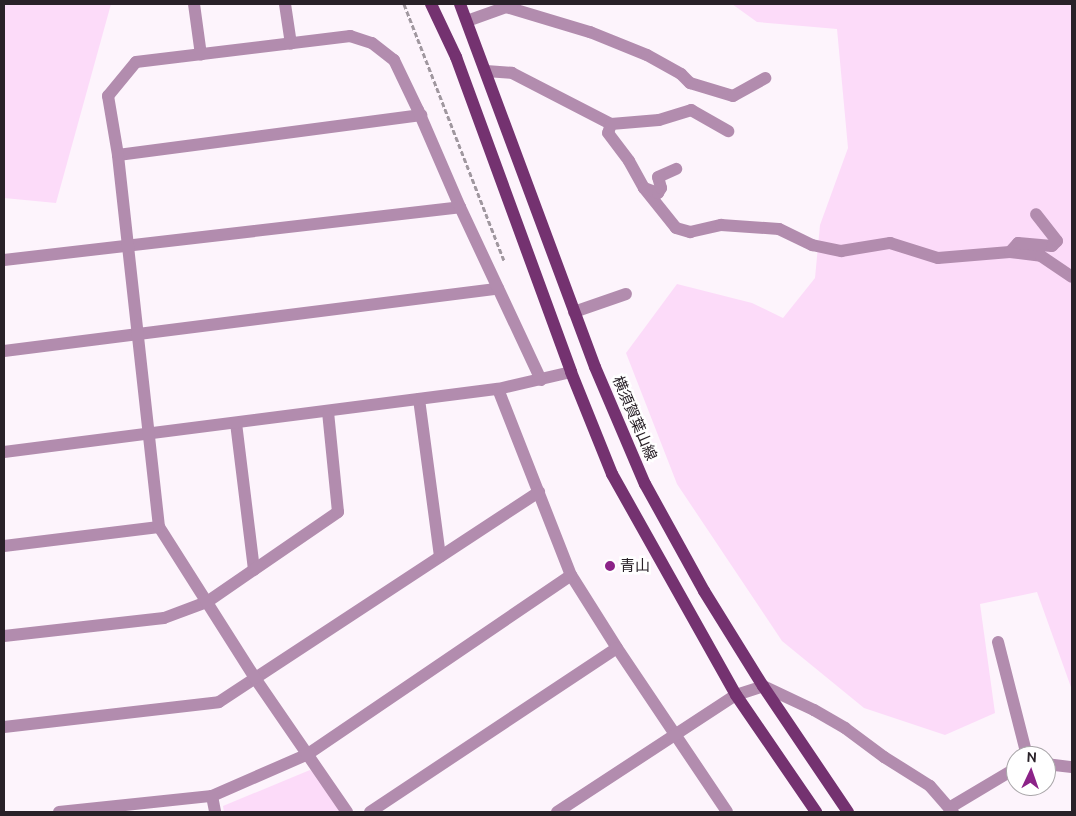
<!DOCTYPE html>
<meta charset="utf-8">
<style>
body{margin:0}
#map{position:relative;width:1076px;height:816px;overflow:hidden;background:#fdf4fc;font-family:Ubuntu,"Noto Sans JP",sans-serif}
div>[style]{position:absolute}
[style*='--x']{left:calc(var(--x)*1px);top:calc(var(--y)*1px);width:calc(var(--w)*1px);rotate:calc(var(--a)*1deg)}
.green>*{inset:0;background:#fcdbf9}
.path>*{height:3px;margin-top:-1.5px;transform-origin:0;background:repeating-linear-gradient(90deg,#a0979f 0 5px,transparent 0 7.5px)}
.street>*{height:12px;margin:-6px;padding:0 6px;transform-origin:6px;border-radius:6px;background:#b28cae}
.primary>*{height:12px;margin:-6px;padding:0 6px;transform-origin:6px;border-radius:6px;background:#743270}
.dots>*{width:14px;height:14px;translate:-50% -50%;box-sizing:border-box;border:2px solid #fff;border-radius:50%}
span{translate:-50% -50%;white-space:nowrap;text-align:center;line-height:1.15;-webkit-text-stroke:5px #fff;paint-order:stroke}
.street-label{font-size:15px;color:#292128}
.poi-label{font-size:15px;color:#292128}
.left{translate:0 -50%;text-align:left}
.frame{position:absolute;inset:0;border:5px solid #292128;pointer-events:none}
.north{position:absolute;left:1006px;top:746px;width:50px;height:50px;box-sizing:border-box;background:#fff;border:1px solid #a9a6a9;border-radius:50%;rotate:3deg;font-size:14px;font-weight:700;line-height:20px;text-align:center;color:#292128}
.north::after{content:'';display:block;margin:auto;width:18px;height:22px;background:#8c2388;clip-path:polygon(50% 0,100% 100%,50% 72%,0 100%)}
</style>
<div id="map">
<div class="green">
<div style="clip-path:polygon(4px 4px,111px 4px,56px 203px,4px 198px)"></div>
<div style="clip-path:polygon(732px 4px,1072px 4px,1072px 690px,1037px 592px,980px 604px,995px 713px,945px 735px,864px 708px,782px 641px,677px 484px,626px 353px,677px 284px,752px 303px,783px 318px,815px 278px,820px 225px,848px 148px,837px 29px,757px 22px)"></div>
<div style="clip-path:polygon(310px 770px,315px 774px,341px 812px,224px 812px,223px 806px)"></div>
</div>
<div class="path">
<div style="--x:404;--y:4;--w:275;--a:68.7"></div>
</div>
<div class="street">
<div style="--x:194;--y:4;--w:51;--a:82.2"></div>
<div style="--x:285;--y:4;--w:40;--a:81.5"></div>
<div style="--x:506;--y:7;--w:88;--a:16.6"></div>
<div style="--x:590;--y:32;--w:61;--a:22"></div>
<div style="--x:647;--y:55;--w:39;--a:29"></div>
<div style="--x:681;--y:74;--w:13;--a:45"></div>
<div style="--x:690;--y:83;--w:45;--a:16.8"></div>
<div style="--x:733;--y:96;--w:37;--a:-29"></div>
<div style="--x:467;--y:21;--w:48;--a:-19.6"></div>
<div style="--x:486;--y:71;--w:26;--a:4"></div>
<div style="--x:512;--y:73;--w:111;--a:27.3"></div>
<div style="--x:611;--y:124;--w:9;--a:108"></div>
<div style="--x:608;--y:133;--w:35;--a:53"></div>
<div style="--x:629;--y:161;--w:31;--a:61"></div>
<div style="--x:644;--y:188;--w:51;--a:51.3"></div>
<div style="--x:676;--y:228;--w:15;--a:16"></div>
<div style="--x:690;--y:232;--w:32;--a:-13"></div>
<div style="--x:721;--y:225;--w:58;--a:3.9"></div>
<div style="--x:779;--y:229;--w:37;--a:26"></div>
<div style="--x:812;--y:245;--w:30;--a:12"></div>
<div style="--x:841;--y:251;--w:50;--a:-9.3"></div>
<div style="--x:890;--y:243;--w:50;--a:17.4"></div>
<div style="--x:938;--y:258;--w:72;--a:-4.8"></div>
<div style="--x:1010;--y:252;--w:31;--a:7"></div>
<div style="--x:1041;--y:256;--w:37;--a:34"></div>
<div style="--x:611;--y:124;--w:48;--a:-4.8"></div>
<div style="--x:659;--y:120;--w:34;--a:-17"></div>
<div style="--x:691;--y:110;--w:43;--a:29.6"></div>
<div style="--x:118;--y:155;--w:306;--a:-7.5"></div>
<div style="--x:644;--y:188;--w:15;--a:20"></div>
<div style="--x:658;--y:193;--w:6;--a:-59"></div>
<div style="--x:661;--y:188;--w:11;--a:-105"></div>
<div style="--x:658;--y:177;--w:20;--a:-24"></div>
<div style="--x:1010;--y:252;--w:12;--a:-48"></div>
<div style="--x:1018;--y:243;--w:34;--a:5"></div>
<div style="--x:1052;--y:246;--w:7;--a:-45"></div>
<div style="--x:1057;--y:241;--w:34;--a:-128"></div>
<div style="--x:4;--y:260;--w:459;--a:-6.6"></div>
<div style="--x:574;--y:312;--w:55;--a:-19.1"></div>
<div style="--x:4;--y:351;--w:498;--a:-7.2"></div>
<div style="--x:498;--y:389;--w:200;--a:68.6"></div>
<div style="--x:571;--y:575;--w:86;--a:57.8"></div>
<div style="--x:617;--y:648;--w:197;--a:56.1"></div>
<div style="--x:419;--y:399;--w:159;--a:82.4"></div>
<div style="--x:236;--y:423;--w:148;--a:83"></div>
<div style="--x:4;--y:452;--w:498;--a:-7.3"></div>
<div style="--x:498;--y:389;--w:75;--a:-13.1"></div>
<div style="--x:4;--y:546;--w:156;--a:-7"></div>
<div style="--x:4;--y:636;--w:161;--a:-6.4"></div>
<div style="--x:164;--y:618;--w:46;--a:-20.4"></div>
<div style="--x:207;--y:602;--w:159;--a:-34.5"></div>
<div style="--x:338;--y:512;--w:101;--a:-95.7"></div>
<div style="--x:998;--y:642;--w:118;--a:75.7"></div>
<div style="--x:4;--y:727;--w:216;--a:-6.6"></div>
<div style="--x:219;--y:702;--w:383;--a:-33.3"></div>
<div style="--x:1046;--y:764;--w:26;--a:7"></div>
<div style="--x:212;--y:796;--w:16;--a:79"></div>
<div style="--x:949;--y:808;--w:78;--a:-30.8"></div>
<div style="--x:59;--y:812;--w:154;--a:-6"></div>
<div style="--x:212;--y:796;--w:105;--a:-23.6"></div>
<div style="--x:308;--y:754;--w:318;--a:-34.2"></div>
<div style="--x:347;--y:812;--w:163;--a:-124.5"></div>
<div style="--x:255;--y:678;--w:179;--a:-122.4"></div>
<div style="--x:159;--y:527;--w:374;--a:-96.3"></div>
<div style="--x:118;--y:155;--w:60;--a:-99.6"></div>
<div style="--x:108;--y:96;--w:44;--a:-50.5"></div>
<div style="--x:136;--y:62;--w:216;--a:-6.9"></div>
<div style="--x:350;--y:36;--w:23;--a:18"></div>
<div style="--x:372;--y:43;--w:28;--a:38"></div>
<div style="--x:394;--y:60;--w:55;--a:64.4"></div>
<div style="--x:418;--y:110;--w:106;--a:66.6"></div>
<div style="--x:460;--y:207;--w:191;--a:64.9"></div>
<div style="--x:370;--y:812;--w:296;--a:-33.6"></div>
<div style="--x:557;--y:812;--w:214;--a:-33.2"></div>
<div style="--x:736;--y:695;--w:28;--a:-18"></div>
<div style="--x:763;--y:686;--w:56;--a:25.2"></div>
<div style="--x:814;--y:710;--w:36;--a:30"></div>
<div style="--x:845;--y:728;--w:49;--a:36.6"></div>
<div style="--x:884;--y:757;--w:54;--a:32.2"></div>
<div style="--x:930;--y:786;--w:35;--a:49"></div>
</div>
<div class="primary">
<div style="--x:431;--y:4;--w:59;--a:64.7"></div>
<div style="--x:456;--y:57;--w:335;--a:69.9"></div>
<div style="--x:571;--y:372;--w:110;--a:68.1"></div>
<div style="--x:612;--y:474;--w:253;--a:60.7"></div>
<div style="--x:736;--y:695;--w:142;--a:55.6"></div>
<div style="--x:460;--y:4;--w:387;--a:69.6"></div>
<div style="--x:595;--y:367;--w:127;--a:66.9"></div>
<div style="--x:645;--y:484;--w:122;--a:61.1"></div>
<div style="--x:704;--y:591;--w:112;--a:58.2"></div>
<div style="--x:763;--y:686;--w:152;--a:56"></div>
</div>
<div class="dots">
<div style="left:610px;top:566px;background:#8c2388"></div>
</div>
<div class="street-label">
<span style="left:635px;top:418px;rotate:67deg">横須賀葉山線</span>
</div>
<div class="poi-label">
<span class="left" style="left:620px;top:566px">青山</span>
</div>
<div class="frame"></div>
<div class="north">N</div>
</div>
